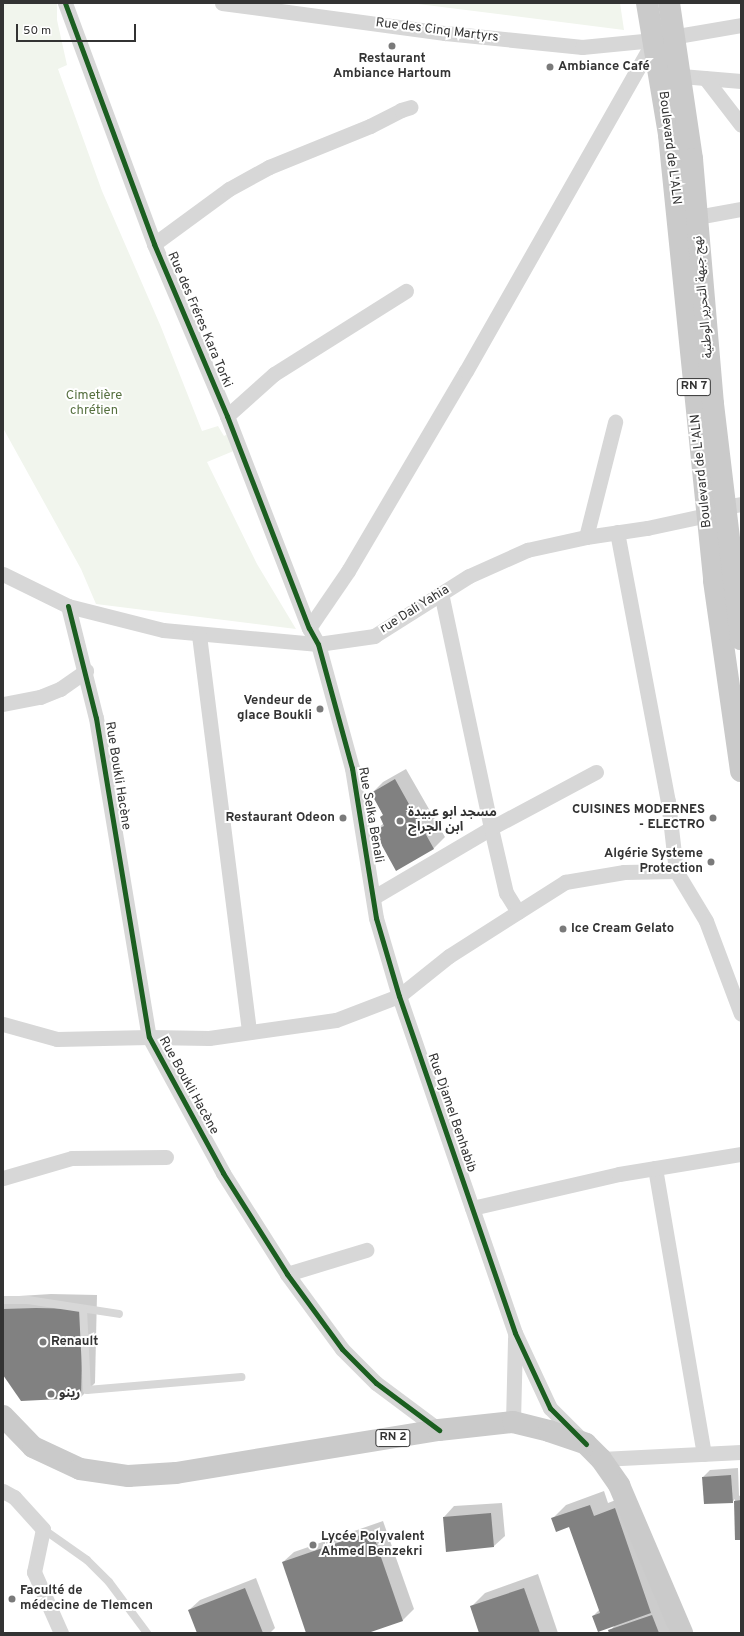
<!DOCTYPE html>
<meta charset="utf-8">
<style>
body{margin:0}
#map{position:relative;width:744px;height:1636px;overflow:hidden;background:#fff;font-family:Overpass,"Noto Sans Arabic",sans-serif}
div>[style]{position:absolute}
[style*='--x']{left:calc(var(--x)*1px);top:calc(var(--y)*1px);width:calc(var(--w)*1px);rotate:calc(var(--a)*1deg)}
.green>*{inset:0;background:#f1f5ed}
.shadow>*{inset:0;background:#0003}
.building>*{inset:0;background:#818181}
.lane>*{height:8px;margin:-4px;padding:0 4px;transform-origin:4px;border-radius:4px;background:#d7d7d7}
.street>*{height:15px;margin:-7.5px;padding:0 7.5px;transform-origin:7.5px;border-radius:7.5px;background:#d7d7d7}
.primary>*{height:22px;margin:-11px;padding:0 11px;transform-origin:11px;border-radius:11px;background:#cacaca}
.cycleway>*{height:5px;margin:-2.5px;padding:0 2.5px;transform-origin:2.5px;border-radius:2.5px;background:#1b5e20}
.dots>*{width:11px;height:11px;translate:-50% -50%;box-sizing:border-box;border:2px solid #fff;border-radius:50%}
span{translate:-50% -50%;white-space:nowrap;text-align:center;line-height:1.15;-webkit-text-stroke:4px #fff;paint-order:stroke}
.shield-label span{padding:1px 3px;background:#fff;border:1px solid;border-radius:3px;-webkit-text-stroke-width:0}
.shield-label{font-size:12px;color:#333;font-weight:700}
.street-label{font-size:13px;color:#333}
.poi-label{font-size:13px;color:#333;font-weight:700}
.left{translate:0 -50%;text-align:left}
.right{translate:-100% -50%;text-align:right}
.park-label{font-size:13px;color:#56703f}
.frame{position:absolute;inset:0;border:4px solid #333;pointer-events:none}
.scale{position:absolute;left:16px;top:24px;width:120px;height:18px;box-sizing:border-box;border:2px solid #333;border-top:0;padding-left:5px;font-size:12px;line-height:14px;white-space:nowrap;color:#333;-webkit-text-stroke:3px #fff;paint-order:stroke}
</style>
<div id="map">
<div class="green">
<div style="clip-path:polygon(3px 3px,57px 3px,57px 20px,67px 65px,58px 69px,102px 191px,161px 327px,202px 431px,218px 426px,224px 436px,230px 433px,236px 450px,207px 462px,257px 564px,296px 629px,96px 604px,81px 569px,3px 428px)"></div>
<div style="clip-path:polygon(410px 3px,620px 3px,624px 30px)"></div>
</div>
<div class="shadow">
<div style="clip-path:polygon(406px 769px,445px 837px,434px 848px,396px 869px,375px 831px,384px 823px,384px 814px,372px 793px,383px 782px)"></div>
<div style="clip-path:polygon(51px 1294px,97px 1295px,95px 1383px,81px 1397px,3px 1374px,3px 1297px)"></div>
<div style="clip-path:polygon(738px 1468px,739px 1496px,741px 1495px,741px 1539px,736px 1539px,735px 1499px,732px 1502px,703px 1477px,710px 1470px)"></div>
<div style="clip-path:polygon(604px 1491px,608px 1503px,629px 1495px,678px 1633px,610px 1633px,610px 1631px,615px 1625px,593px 1616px,600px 1609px,570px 1525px,552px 1519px,566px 1505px)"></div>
<div style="clip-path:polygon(502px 1503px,505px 1536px,494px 1546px,444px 1517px,454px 1506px)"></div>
<div style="clip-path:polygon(383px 1521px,414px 1609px,403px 1620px,365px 1633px,307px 1633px,283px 1562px,294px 1552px)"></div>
<div style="clip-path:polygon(538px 1574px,558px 1633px,480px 1633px,471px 1607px,485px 1593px)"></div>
<div style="clip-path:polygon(256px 1578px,275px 1628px,270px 1633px,198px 1633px,189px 1610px,200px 1600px)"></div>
</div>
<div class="building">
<div style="clip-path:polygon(395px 779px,434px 849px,396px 871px,374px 831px,384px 826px,380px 817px,383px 815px,371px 793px)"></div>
<div style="clip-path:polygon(36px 1308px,83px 1309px,81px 1398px,21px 1401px,3px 1375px,3px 1309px)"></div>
<div style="clip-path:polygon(731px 1475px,733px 1503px,704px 1504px,702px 1477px)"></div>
<div style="clip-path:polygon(741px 1500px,741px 1540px,735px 1540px,734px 1501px)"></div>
<div style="clip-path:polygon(590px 1505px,594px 1516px,615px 1508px,651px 1613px,598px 1632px,592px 1616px,600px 1613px,569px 1527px,556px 1532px,551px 1518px)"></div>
<div style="clip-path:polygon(491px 1513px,494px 1547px,446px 1552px,443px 1517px)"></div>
<div style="clip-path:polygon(372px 1531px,403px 1621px,368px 1633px,306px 1633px,282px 1562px)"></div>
<div style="clip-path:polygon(245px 1588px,263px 1633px,197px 1633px,188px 1610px)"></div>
<div style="clip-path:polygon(524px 1588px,540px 1633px,479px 1633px,470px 1606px)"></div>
<div style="clip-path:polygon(652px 1615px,659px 1633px,609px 1633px,608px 1630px)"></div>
</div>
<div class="lane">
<div style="--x:3;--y:1300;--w:25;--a:0"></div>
<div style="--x:28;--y:1300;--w:92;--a:8.7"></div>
<div style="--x:83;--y:1309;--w:81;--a:87.2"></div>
<div style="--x:87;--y:1390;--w:155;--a:-4.8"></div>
<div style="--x:43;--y:1529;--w:54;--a:35.2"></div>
<div style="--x:87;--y:1560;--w:31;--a:45"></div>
<div style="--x:109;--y:1582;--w:64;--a:53.3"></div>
</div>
<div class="street">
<div style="--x:65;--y:3;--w:257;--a:69.7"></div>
<div style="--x:154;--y:244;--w:187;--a:67"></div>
<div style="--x:227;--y:416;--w:227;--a:68.9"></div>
<div style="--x:309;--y:628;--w:18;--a:61"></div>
<div style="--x:318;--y:644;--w:129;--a:74.7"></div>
<div style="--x:352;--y:768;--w:152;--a:80.9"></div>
<div style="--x:376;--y:918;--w:81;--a:73.6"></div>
<div style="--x:399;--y:996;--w:356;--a:71"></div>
<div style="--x:515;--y:1333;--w:83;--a:65"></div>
<div style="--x:550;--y:1408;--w:45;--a:45"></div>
<div style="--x:222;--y:3;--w:225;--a:7.7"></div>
<div style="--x:445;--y:33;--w:138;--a:5.8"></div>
<div style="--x:582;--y:47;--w:72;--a:-5.6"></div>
<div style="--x:681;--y:76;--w:60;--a:4.8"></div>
<div style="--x:705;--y:78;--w:59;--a:52.5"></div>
<div style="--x:697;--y:217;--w:45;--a:-10.3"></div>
<div style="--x:154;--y:244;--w:93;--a:-36.3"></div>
<div style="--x:229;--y:189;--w:46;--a:-28.8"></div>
<div style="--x:269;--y:167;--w:109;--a:-22.1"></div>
<div style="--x:370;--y:126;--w:35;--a:-27"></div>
<div style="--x:401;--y:110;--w:10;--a:-17"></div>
<div style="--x:227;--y:416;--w:63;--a:-41.8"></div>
<div style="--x:274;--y:374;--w:156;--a:-32.2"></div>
<div style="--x:617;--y:532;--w:274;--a:79.3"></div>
<div style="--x:668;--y:801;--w:70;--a:83.5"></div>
<div style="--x:676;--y:871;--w:58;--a:59"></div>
<div style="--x:706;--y:921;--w:99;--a:69.4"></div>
<div style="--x:586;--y:537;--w:119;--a:-75.8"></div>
<div style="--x:3;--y:574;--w:72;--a:26.2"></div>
<div style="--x:68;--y:606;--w:98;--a:14.2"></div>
<div style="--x:163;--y:630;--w:156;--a:5.2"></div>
<div style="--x:318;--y:644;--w:57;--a:-8.1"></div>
<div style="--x:374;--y:636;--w:112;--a:-32.3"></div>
<div style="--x:469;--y:576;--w:64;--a:-24.1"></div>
<div style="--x:527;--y:550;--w:60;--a:-12.4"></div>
<div style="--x:586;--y:537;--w:62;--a:-8.4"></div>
<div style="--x:647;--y:528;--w:61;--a:-12.2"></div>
<div style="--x:707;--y:515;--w:19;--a:-25"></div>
<div style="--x:724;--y:507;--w:17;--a:-10"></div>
<div style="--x:68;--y:606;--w:115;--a:76"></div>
<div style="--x:96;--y:718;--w:323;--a:80.6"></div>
<div style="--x:149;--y:1037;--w:155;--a:61.4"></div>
<div style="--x:223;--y:1173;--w:120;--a:57.6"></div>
<div style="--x:287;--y:1274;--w:93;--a:53.7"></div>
<div style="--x:342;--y:1349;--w:48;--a:45"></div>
<div style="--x:376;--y:1383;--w:79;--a:36.7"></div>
<div style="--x:309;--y:628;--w:69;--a:-55.6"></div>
<div style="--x:348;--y:571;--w:232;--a:-59.5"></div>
<div style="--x:466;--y:371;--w:381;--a:-60.4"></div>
<div style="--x:654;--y:40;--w:88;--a:-9.8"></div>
<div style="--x:199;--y:635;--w:399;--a:82.8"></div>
<div style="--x:3;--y:704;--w:38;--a:-11"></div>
<div style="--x:40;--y:697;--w:22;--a:-22"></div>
<div style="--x:60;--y:689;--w:32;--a:-35"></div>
<div style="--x:374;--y:897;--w:136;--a:-30.5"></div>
<div style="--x:491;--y:828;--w:240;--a:-102"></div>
<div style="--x:518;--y:912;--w:22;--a:-122"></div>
<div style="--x:506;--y:893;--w:67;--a:-103"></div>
<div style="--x:491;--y:828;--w:119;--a:-28.1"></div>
<div style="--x:3;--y:1024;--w:56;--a:15.5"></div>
<div style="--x:57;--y:1039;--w:92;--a:-1.2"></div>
<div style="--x:149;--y:1037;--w:60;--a:1"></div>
<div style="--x:209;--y:1038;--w:128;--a:-8.1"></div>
<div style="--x:336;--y:1020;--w:67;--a:-20.9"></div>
<div style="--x:399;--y:996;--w:64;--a:-38.7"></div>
<div style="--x:449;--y:956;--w:138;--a:-32.5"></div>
<div style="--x:565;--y:882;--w:60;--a:-9.6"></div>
<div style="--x:624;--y:872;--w:52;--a:-1.1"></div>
<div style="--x:655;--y:1168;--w:290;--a:80.3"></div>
<div style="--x:3;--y:1178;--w:72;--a:-16.2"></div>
<div style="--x:72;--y:1158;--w:94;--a:-0.6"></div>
<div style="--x:472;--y:1208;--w:151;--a:-13"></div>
<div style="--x:619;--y:1174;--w:124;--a:-9.3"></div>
<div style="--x:287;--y:1274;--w:83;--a:-16.9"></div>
<div style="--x:513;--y:1422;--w:84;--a:-88.6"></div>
<div style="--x:601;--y:1459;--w:140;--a:-2.9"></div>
<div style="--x:3;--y:1491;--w:13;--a:29"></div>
<div style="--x:14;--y:1497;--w:43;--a:47.8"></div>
<div style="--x:43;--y:1529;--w:44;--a:101.8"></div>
<div style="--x:34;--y:1572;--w:67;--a:66.1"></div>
</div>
<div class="primary">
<div style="--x:647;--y:3;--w:134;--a:80.5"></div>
<div style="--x:669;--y:135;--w:448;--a:84.2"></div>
<div style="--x:714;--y:581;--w:192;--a:81.9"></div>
<div style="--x:669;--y:3;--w:158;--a:81.6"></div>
<div style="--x:692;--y:159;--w:246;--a:85.1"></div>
<div style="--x:713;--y:404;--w:237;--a:83.2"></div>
<div style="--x:3;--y:1416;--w:43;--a:45.9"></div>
<div style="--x:33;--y:1447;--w:52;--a:25.1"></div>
<div style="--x:80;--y:1469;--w:49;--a:8.3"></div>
<div style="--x:128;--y:1476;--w:48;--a:-3.6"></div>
<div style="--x:176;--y:1473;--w:266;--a:-9.3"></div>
<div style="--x:439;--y:1430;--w:74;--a:-6.2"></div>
<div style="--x:513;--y:1422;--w:37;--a:14"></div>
<div style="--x:549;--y:1431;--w:39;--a:19"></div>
<div style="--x:586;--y:1444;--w:21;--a:45"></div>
<div style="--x:601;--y:1459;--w:32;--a:55"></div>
<div style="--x:619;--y:1485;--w:161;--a:66.9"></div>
</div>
<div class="cycleway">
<div style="--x:65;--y:3;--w:257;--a:69.7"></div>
<div style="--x:154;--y:244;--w:187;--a:67"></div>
<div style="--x:227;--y:416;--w:227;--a:68.9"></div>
<div style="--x:309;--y:628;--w:18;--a:61"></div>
<div style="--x:318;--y:644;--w:129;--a:74.7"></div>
<div style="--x:352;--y:768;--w:152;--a:80.9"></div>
<div style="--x:376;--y:918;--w:81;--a:73.6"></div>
<div style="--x:399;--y:996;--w:356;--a:71"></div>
<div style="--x:515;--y:1333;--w:83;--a:65"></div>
<div style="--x:550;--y:1408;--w:51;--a:45"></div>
<div style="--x:68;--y:606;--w:115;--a:76"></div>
<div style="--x:96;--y:718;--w:323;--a:80.6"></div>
<div style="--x:149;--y:1037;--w:155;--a:61.4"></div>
<div style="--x:223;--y:1173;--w:120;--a:57.6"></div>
<div style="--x:287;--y:1274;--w:93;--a:53.7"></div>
<div style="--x:342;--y:1349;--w:48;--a:45"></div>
<div style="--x:376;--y:1383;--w:79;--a:36.7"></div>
</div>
<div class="dots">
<div style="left:392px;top:46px;background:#7a7a7a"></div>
<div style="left:550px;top:67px;background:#7a7a7a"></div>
<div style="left:320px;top:709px;background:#7a7a7a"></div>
<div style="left:343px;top:818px;background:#7a7a7a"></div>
<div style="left:713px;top:818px;background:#7a7a7a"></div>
<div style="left:400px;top:821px;background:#7a7a7a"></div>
<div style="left:711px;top:862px;background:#7a7a7a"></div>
<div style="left:563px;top:929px;background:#7a7a7a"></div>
<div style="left:43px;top:1342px;background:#7a7a7a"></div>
<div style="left:51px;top:1394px;background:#7a7a7a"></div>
<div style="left:313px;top:1545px;background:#7a7a7a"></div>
<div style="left:12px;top:1599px;background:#7a7a7a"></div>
</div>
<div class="shield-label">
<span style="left:694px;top:387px">RN 7</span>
<span style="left:393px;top:1438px">RN 2</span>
</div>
<div class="street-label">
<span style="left:437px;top:31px;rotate:7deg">Rue des Cinq Martyrs</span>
<span style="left:669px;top:148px;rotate:83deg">Boulevard de L'ALN</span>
<span style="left:704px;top:297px;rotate:-95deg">نهج جبهة التحرير الوطنية</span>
<span style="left:199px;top:320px;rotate:67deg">Rue des Fréres Kara Torki</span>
<span style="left:702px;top:471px;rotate:-96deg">Boulevard de L'ALN</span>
<span style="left:415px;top:610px;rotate:-32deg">rue Dali Yahia</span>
<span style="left:117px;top:776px;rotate:81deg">Rue Boukli Hacène</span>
<span style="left:370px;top:815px;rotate:80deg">Rue Selka Benali</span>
<span style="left:188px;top:1086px;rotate:61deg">Rue Boukli Hacène</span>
<span style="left:451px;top:1113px;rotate:71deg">Rue Djamel Benhabib</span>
</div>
<div class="poi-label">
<span style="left:392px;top:67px">Restaurant<br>Ambiance Hartoum</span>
<span class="left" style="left:558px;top:67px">Ambiance Café</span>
<span class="right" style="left:312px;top:709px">Vendeur de<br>glace Boukli</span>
<span class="right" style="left:705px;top:818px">CUISINES MODERNES<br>- ELECTRO</span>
<span class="left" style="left:408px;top:821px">مسجد ابو عبيدة<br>ابن الجراح</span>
<span class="right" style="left:335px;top:818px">Restaurant Odeon</span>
<span class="right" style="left:703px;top:862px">Algérie Systeme<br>Protection</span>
<span class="left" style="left:571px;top:929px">Ice Cream Gelato</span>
<span class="left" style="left:51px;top:1342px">Renault</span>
<span class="left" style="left:59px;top:1394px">رينو</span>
<span class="left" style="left:321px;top:1545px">Lycée Polyvalent<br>Ahmed Benzekri</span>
<span class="left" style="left:20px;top:1599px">Faculté de<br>médecine de Tlemcen</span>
</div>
<div class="park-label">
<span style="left:94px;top:404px">Cimetière<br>chrétien</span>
</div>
<div class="frame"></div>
<div class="scale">50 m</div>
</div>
